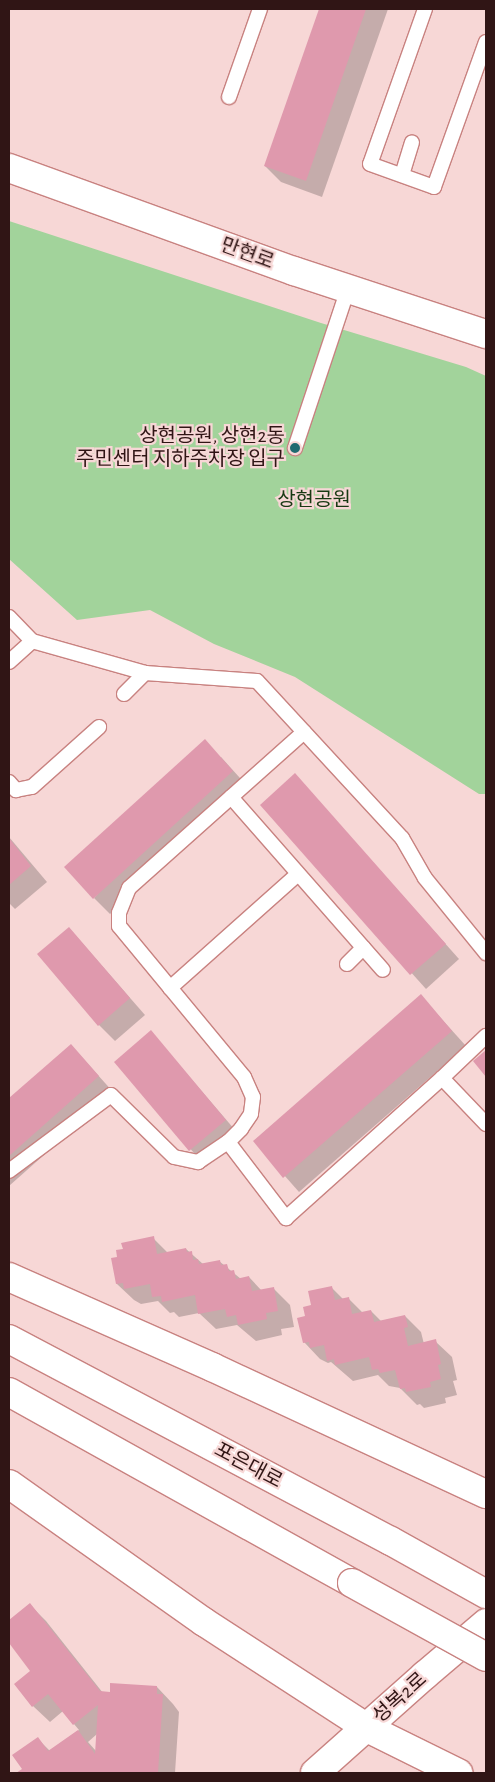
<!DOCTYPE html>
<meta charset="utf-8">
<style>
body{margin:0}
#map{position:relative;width:495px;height:1782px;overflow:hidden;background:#f7d7d6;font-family:"Alegreya Sans","Noto Sans KR",sans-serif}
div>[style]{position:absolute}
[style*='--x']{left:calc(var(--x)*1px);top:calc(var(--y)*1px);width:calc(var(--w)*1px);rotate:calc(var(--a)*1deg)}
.green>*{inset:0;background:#a2d39b}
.shadow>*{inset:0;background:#0003}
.building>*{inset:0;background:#df99ad}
.roads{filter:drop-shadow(1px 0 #c88280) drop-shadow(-1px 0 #c88280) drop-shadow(0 1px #c88280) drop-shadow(0 -1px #c88280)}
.lane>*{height:14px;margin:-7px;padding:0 7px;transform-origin:7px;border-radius:7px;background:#fff}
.secondary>*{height:28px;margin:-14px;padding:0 14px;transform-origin:14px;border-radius:14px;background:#fff}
.primary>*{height:28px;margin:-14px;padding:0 14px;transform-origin:14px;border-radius:14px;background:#fff}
.bridges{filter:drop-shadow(1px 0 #c88280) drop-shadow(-1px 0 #c88280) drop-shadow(0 1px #c88280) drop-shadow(0 -1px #c88280)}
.primary-bridge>*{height:28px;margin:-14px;padding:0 14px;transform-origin:14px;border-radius:14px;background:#fff}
.dots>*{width:14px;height:14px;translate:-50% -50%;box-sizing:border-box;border:2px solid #f7d7d6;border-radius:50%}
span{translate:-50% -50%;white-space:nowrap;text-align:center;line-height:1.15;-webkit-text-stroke:4.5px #f7d7d6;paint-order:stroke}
.street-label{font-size:20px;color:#301515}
.poi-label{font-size:20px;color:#301515}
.right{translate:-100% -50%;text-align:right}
.park-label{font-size:20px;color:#183913}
.frame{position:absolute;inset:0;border:10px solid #301515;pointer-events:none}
</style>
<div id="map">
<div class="green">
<div style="clip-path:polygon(9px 221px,321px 323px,466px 367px,486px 376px,486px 794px,479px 794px,295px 677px,214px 644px,150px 610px,77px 620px,9px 559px)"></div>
</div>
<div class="shadow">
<div style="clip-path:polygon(320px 9px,388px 9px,322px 197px,281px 182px,265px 166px)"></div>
<div style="clip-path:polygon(221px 757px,249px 788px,110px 914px,94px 898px)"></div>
<div style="clip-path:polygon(295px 775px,459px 959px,426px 989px,261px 805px)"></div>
<div style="clip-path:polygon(9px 837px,47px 882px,15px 909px,9px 903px)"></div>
<div style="clip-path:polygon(69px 928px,145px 1015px,115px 1041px,99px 1025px)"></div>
<div style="clip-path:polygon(421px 996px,466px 1046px,299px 1192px,254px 1141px)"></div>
<div style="clip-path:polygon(151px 1032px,241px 1137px,206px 1167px,116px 1062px)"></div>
<div style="clip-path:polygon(71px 1045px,114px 1093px,9px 1186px,9px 1100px)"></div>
<div style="clip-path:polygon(153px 1238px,168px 1253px,186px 1249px,203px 1264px,219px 1261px,241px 1279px,249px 1277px,262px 1291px,273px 1288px,290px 1305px,294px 1327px,281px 1329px,282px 1335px,256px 1341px,237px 1325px,216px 1329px,199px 1313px,179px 1317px,174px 1312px,170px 1313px,158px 1301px,141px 1304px,134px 1300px,117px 1284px,119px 1258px)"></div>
<div style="clip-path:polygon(331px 1287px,343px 1299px,348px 1298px,363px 1313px,371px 1311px,381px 1321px,405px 1316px,421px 1332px,424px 1344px,435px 1341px,452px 1357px,457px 1380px,453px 1381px,457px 1395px,445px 1398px,446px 1403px,424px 1408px,420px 1404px,417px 1405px,400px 1388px,389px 1386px,378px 1375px,353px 1381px,331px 1362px,328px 1363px,320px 1359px,304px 1342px,306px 1316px,312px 1306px)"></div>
<div style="clip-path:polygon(evenodd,30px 1605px,46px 1621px,103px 1693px,157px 1687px,173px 1704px,179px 1712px,175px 1773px,18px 1773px,24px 1769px,38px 1739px,50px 1751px,79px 1730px,63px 1711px,50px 1722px,33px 1706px,32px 1671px,9px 1641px,9px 1622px,30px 1605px,97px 1734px,96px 1751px,88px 1742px,97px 1734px)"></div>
</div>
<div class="building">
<div style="clip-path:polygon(319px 9px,366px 9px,306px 181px,264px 166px)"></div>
<div style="clip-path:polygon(205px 739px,233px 771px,93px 899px,64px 867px)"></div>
<div style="clip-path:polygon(295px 773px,446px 944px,410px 975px,260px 805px)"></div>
<div style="clip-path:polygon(9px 838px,31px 866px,9px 885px)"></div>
<div style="clip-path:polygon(69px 927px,130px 998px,98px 1026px,37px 954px)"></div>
<div style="clip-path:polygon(421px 994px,452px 1031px,283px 1178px,253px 1141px)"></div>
<div style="clip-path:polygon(151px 1030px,226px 1120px,189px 1151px,114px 1062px)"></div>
<div style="clip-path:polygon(71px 1044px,99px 1076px,9px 1156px,9px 1098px)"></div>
<div style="clip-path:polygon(486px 1050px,486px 1077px,473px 1061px)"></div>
<div style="clip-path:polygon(154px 1236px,157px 1254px,186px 1248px,187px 1252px,192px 1251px,193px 1260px,198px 1259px,199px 1264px,220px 1260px,221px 1265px,227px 1264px,229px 1271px,234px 1270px,236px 1279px,249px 1276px,252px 1291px,274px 1287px,278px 1311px,266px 1313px,267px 1319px,238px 1325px,236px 1315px,227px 1317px,225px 1309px,198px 1314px,195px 1295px,162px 1302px,161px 1296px,152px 1297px,150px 1284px,124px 1289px,123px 1283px,116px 1284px,111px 1258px,117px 1257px,116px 1250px,123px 1249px,121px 1243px)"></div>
<div style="clip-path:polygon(332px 1286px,335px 1300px,349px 1297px,352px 1314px,371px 1310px,374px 1322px,405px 1315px,408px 1327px,404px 1328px,408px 1346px,436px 1339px,441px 1364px,438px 1365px,441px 1379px,430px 1382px,431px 1387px,406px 1392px,405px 1388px,400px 1389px,395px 1370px,380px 1373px,378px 1369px,372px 1370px,369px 1357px,335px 1365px,334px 1359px,327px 1361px,324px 1345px,310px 1348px,309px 1342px,303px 1343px,297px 1318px,305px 1316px,303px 1307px,311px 1305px,308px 1291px)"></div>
<div style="clip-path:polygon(30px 1603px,100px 1691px,110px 1692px,110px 1683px,157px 1686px,157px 1694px,163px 1694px,158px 1773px,16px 1773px,22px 1769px,12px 1755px,38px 1737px,48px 1751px,78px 1730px,95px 1754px,98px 1705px,73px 1725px,48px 1694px,32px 1707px,14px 1684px,30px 1671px,9px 1643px,9px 1620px)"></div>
</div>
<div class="roads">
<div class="lane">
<div style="--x:425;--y:9;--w:164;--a:109.5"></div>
<div style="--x:370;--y:164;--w:68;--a:19.8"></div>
<div style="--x:434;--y:187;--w:154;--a:-70.3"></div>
<div style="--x:229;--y:97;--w:93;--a:-70.6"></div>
<div style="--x:402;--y:175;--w:34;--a:-73"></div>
<div style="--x:295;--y:448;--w:168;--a:-71.6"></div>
<div style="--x:9;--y:617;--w:33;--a:46"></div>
<div style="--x:32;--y:641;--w:117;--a:15.8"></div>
<div style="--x:145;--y:673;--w:112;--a:4.1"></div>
<div style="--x:257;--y:681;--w:214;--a:47.3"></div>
<div style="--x:402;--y:838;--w:46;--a:60.1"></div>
<div style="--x:425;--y:878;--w:97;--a:50.9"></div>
<div style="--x:9;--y:662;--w:31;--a:-42"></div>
<div style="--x:124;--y:694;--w:30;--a:-45"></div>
<div style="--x:304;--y:732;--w:234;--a:138.3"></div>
<div style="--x:129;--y:888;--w:27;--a:112"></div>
<div style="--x:119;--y:913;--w:13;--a:90"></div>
<div style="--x:119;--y:926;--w:196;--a:50.4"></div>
<div style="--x:244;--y:1077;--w:22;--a:66"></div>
<div style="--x:253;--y:1097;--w:17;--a:97"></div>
<div style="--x:251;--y:1114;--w:18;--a:124"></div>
<div style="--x:241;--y:1129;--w:18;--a:135"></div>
<div style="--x:228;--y:1142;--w:96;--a:52.7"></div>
<div style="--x:286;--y:1218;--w:210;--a:-41.9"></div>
<div style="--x:442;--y:1078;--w:64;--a:46.3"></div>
<div style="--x:9;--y:782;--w:11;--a:49"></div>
<div style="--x:16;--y:790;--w:16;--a:-11"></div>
<div style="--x:32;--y:787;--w:90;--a:-41.8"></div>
<div style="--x:231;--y:797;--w:230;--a:48.7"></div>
<div style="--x:347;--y:964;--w:23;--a:-45"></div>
<div style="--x:170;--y:988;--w:171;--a:-41.7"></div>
<div style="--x:442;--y:1078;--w:61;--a:-43.7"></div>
<div style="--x:9;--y:1171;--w:127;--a:-36.7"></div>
<div style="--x:111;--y:1095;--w:88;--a:44.5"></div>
<div style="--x:174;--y:1157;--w:25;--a:12"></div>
<div style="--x:198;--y:1162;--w:36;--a:-34"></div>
</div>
<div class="secondary">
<div style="--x:9;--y:168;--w:303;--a:19.9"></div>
<div style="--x:294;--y:271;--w:202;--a:18.2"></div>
<div style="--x:315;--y:1773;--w:147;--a:-41.7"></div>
<div style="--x:425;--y:1675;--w:80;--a:-40.4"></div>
</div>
<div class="primary">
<div style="--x:9;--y:1277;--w:222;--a:23.9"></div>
<div style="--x:212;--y:1367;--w:302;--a:24.9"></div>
<div style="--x:9;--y:1339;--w:432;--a:27.9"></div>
<div style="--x:391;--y:1541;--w:109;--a:29.2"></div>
<div style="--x:9;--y:1392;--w:393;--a:29.1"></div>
<div style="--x:9;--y:1484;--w:239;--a:35.3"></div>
<div style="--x:204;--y:1622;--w:194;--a:33"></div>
<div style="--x:367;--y:1728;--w:102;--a:26.3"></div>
</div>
</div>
<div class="bridges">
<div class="primary-bridge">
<div style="--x:352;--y:1583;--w:153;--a:28.9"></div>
</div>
</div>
<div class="dots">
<div style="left:295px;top:448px;background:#1f6b70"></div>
</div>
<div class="street-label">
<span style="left:247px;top:254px;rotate:20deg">만현로</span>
<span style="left:248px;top:1466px;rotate:28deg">포은대로</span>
<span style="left:400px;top:1698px;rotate:-42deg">성복2로</span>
</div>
<div class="poi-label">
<span class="right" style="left:285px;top:448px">상현공원, 상현2동<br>주민센터 지하주차장 입구</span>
</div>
<div class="park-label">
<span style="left:314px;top:500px">상현공원</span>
</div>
<div class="frame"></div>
</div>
